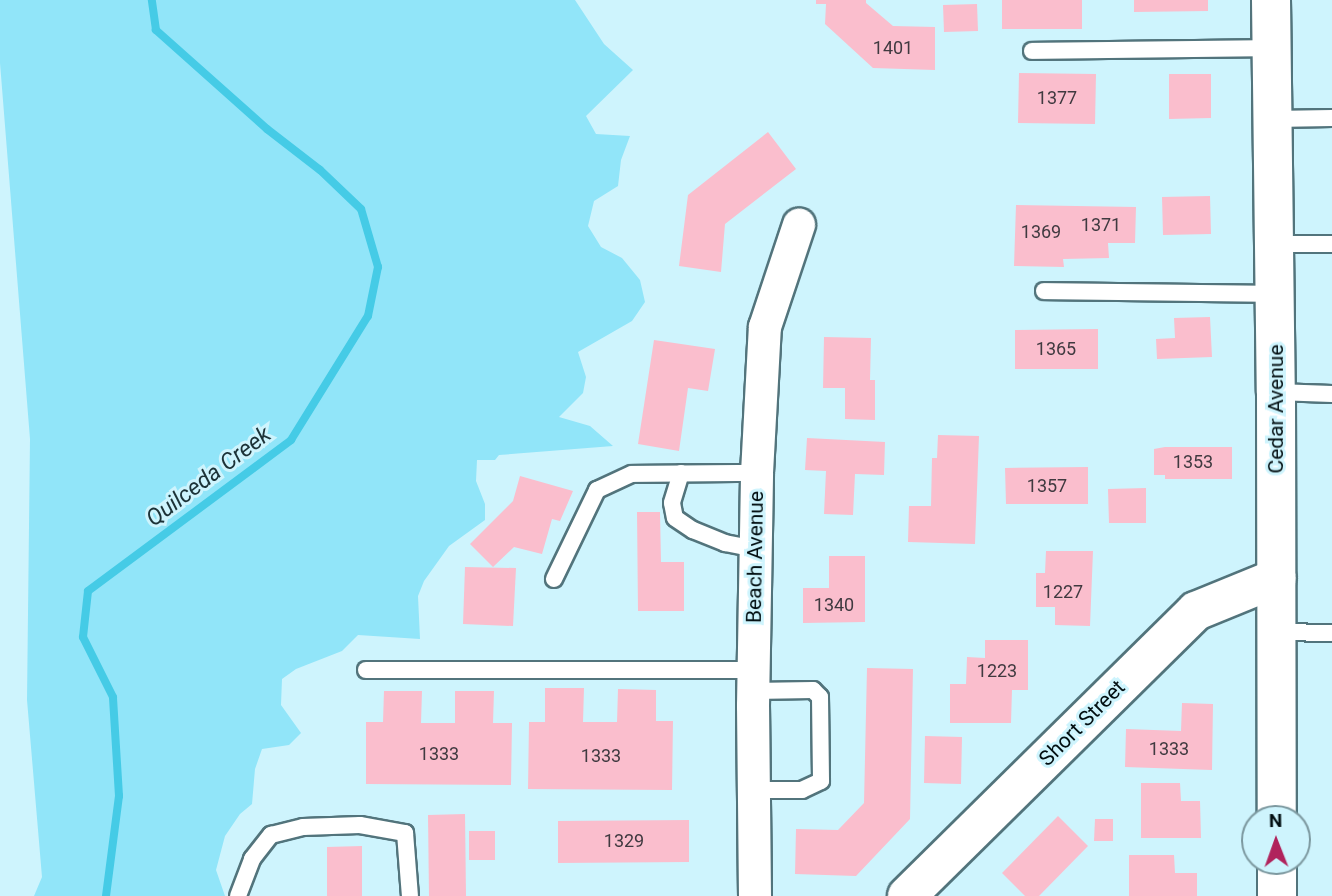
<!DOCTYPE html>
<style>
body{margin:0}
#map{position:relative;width:1332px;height:896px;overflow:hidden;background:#cef4fd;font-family:Roboto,sans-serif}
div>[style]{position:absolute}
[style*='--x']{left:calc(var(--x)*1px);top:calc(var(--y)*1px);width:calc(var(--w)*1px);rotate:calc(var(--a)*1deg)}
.green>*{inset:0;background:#91e5f9}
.stream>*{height:8px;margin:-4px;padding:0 4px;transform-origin:4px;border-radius:4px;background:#45cbe6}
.building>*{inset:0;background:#fabecd}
.roads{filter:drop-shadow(2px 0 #52747c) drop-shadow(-2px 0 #52747c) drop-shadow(0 2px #52747c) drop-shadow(0 -2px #52747c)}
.lane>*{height:16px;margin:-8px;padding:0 8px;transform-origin:8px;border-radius:8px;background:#fff}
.street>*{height:32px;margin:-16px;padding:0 16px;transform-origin:16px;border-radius:16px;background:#fff}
.secondary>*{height:38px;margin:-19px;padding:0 19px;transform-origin:19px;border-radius:19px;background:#fff}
span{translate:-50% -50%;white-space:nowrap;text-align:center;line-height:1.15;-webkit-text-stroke:6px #cef4fd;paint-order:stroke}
.number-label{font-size:18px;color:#403a40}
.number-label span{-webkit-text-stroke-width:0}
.street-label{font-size:21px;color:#020e11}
.water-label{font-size:23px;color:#1c3237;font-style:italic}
.north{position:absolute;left:1241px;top:805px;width:70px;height:70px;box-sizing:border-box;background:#cef4fd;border:2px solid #7c989f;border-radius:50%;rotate:359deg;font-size:19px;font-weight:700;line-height:28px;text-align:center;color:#020e11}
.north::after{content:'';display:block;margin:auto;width:24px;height:32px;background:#b0235c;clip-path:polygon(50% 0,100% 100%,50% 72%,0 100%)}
</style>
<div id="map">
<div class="green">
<div style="clip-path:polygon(0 0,575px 0,604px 44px,633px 70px,586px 116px,596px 134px,630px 136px,621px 160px,618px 186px,594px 201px,588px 226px,601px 247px,622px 258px,640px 280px,645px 302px,632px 321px,578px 352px,586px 377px,583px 393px,559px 417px,590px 426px,613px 446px,499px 455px,495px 460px,477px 460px,476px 481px,485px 504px,485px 520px,449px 546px,424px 581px,418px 596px,420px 639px,358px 635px,342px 651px,296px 669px,282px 679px,281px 705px,301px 733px,289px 745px,262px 749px,255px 769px,252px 804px,240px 814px,225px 836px,216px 870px,225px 896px,34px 896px,42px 877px,27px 700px,30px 439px,0 63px)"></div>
</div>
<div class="stream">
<div style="--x:106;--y:896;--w:101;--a:-82.6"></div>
<div style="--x:119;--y:796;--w:99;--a:-93.5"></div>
<div style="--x:113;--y:697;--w:67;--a:-116.6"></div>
<div style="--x:83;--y:637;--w:46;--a:-83.8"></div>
<div style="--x:88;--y:591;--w:253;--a:-36.6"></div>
<div style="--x:291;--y:440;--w:146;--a:-58.2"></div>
<div style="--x:368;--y:316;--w:50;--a:-78.5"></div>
<div style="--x:378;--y:267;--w:60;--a:-106.3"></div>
<div style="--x:361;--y:209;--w:57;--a:-136.4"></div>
<div style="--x:320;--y:170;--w:67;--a:-142.3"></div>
<div style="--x:267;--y:129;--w:149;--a:-138.3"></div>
<div style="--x:156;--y:30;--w:30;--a:-98"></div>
</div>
<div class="building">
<div style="clip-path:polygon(816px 0,866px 0,866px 3px,893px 26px,935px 27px,935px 70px,873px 68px,825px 24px,826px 4px,816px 4px)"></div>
<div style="clip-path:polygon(1002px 0,1082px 0,1082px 29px,1002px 29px)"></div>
<div style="clip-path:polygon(1134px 0,1208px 0,1208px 11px,1134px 12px)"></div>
<div style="clip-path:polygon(977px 4px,978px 31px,944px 32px,943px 5px)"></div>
<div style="clip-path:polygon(1019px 73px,1096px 74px,1095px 124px,1018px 123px)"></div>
<div style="clip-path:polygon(1169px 74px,1211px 74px,1211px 118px,1169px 119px)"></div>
<div style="clip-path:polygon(768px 132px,796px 169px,725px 224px,721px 272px,679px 266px,688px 195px)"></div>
<div style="clip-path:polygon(1210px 196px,1211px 234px,1163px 235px,1162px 197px)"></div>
<div style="clip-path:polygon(1016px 205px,1136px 207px,1135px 243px,1108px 243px,1109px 258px,1063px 259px,1064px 267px,1014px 266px)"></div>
<div style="clip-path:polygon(1210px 317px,1212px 357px,1157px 359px,1156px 339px,1175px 338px,1174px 318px)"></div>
<div style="clip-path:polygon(1098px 329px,1098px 369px,1015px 369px,1015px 330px)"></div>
<div style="clip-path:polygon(824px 337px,871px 338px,870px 380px,875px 380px,875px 420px,845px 419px,845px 388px,823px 388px)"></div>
<div style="clip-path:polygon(654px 340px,715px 349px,708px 391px,688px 388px,679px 451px,638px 444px)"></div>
<div style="clip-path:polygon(938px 435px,979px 436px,975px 544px,908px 542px,909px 506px,931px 506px,932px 458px,937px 458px)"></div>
<div style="clip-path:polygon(807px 438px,885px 442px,884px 475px,855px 474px,853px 515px,824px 514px,826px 471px,805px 470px)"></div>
<div style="clip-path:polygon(1165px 447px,1232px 447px,1232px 479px,1165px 479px,1165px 475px,1154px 475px,1154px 449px)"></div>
<div style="clip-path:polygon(1088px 467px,1088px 504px,1006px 504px,1005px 468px)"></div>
<div style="clip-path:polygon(520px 476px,573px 491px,560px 521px,552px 519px,542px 554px,514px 547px,493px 567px,470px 544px,513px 501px)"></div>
<div style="clip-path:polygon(1146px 488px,1146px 523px,1109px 523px,1108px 489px)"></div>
<div style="clip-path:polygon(637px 512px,660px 512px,661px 562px,684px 562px,684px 611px,638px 611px)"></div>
<div style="clip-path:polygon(1046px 551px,1093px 551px,1090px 626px,1055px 625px,1055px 607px,1036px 607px,1036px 573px,1045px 573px)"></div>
<div style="clip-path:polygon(829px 556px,865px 556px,865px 622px,803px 623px,803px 588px,829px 588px)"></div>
<div style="clip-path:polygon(465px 567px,516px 568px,513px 626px,463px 624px)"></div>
<div style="clip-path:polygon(985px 640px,1028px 640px,1028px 690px,1012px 690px,1011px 723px,950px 723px,950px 684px,966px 684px,967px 657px,985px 658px)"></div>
<div style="clip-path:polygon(867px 668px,913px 669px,910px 819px,856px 876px,795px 874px,796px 829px,838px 830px,864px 803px)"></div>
<div style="clip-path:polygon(545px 688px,584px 688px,583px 722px,617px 722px,618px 689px,656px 690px,656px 721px,673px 721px,672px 790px,528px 789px,529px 722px,545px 722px)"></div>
<div style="clip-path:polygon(384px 691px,422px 691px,421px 723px,455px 723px,455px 691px,494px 691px,493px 723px,512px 723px,511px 785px,366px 784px,366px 722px,383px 722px)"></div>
<div style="clip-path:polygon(1182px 703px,1213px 704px,1212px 770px,1125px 767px,1126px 729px,1181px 731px)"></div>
<div style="clip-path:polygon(925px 736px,962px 737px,961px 784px,924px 783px)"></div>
<div style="clip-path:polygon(1141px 783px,1180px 783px,1181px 801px,1200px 801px,1201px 838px,1141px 838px)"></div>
<div style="clip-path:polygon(465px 814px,466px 896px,429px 896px,428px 815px)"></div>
<div style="clip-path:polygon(1058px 816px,1088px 846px,1039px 896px,1025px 896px,1002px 873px)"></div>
<div style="clip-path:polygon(1095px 819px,1113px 819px,1113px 841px,1094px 841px)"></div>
<div style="clip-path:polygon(689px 820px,689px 862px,558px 863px,558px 821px)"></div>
<div style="clip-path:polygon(469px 831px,495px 831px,495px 860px,469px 860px)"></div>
<div style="clip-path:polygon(362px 846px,362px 896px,327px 896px,327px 847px)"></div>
<div style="clip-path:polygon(1129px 855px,1174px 855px,1175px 873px,1197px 873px,1197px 896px,1129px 896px)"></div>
</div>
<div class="roads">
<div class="lane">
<div style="--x:1032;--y:51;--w:239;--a:-0.7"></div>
<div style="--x:1273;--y:119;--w:59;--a:-1"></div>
<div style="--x:1274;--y:244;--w:58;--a:0"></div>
<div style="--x:1044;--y:291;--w:231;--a:0.7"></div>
<div style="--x:1276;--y:392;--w:56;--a:2"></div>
<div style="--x:681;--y:473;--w:31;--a:107"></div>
<div style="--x:672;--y:503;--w:15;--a:79"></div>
<div style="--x:675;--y:518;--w:22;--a:34"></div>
<div style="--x:693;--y:530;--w:35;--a:22"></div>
<div style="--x:725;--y:543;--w:32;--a:11"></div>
<div style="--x:554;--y:579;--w:99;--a:-64.2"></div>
<div style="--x:597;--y:490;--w:38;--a:-25"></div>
<div style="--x:632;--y:474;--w:125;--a:-0.5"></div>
<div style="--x:1277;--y:632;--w:55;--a:1"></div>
<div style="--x:366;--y:670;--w:387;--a:0"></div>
<div style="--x:753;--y:691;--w:60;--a:-1"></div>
<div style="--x:813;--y:690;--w:10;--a:45"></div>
<div style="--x:820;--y:697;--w:84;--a:89.3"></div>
<div style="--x:821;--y:781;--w:21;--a:155"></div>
<div style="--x:802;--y:790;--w:48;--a:180"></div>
<div style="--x:238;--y:896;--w:40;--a:-69"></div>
<div style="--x:252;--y:859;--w:31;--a:-52"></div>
<div style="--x:271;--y:835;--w:33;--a:-14"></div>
<div style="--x:303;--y:827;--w:57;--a:-2"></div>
<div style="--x:360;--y:825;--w:46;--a:10.1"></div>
<div style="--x:405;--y:833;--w:63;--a:85.5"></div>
</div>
<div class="street">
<div style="--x:755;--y:896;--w:190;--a:-90.6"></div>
<div style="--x:753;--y:706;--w:233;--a:-89"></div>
<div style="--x:757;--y:473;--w:146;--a:-86.9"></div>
<div style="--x:765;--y:327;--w:108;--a:-71.6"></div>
</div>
<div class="secondary">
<div style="--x:1271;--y:0;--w:392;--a:89.3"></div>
<div style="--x:1276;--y:392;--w:427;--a:89.9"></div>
<div style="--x:907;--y:896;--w:406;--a:-44.6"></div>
<div style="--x:1196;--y:611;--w:87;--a:-22.2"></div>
<div style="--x:1277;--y:896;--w:35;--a:-90"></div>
</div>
</div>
<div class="number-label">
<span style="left:893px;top:48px">1401</span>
<span style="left:1057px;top:98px">1377</span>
<span style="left:1101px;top:225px">1371</span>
<span style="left:1041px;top:232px">1369</span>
<span style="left:1056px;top:349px">1365</span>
<span style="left:1193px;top:462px">1353</span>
<span style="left:1047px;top:486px">1357</span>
<span style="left:1063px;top:592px">1227</span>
<span style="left:834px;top:605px">1340</span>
<span style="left:997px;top:671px">1223</span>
<span style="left:1169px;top:749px">1333</span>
<span style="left:439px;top:754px">1333</span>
<span style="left:601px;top:756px">1333</span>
<span style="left:624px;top:841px">1329</span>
</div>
<div class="street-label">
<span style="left:1276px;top:409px;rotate:-90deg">Cedar Avenue</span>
<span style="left:755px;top:557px;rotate:-89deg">Beach Avenue</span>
<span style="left:1082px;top:723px;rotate:-45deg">Short Street</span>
</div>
<div class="water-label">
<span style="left:209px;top:477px;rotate:-37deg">Quilceda Creek</span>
</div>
<div class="north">N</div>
</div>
